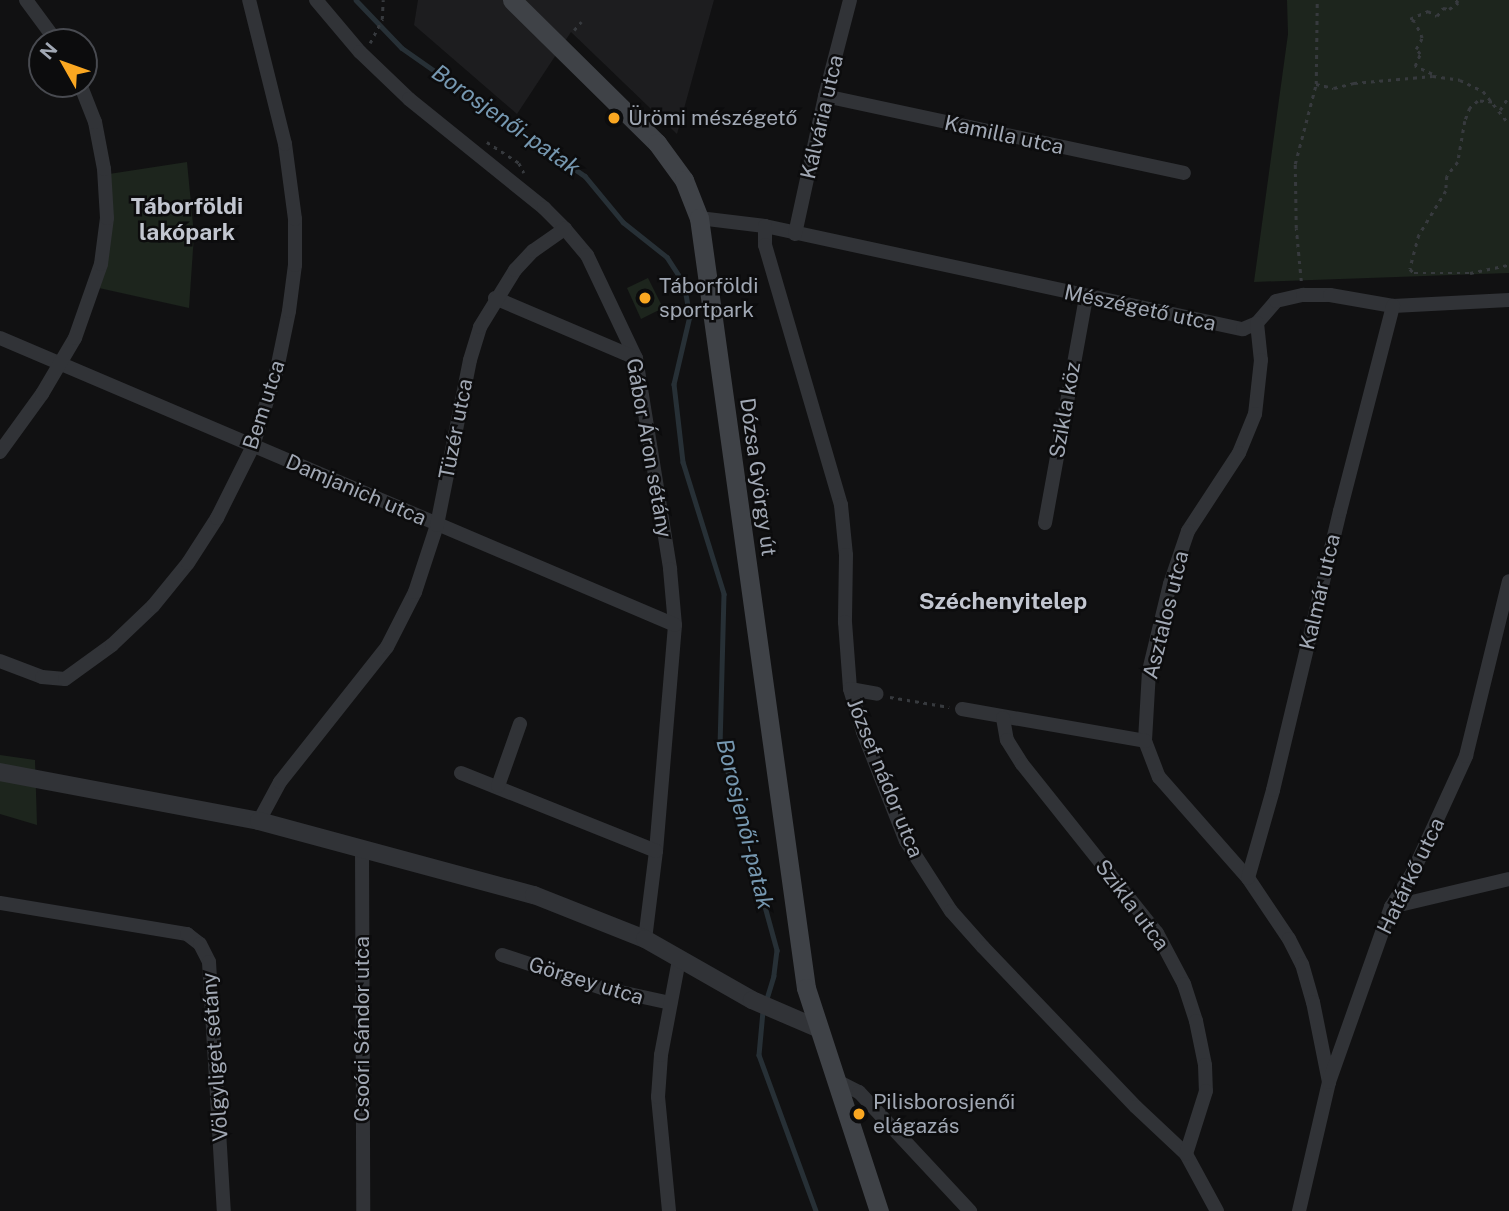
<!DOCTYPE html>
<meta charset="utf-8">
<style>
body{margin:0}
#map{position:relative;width:1509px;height:1211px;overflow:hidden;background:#111112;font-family:"Public Sans",sans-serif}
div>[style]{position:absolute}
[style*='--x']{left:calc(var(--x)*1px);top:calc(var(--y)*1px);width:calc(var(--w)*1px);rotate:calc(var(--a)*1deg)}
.built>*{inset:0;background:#1d1d1f}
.green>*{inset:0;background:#1d251d}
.stream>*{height:4.5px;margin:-2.25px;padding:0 2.25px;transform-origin:2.25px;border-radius:2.25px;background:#273036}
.path>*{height:2.5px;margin-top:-1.25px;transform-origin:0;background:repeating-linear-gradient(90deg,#373a3e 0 3.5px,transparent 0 8.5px)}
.minor>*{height:14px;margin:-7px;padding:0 7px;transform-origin:7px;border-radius:7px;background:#313337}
.tertiary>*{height:18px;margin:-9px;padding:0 9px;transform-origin:9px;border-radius:9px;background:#313337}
.secondary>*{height:19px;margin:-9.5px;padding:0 9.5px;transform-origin:9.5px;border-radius:9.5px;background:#3f4247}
.dots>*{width:19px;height:19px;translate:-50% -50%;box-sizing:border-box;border:4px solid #0c0c0d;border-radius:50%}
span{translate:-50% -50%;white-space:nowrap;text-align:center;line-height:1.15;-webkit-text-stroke:5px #0c0c0d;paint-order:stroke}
.street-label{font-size:21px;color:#a1a8b4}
.poi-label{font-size:21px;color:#a1a8b4}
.left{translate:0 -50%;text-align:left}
.water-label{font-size:23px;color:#7698b1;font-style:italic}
.neighbourhood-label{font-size:23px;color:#c2c6d0;font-weight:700}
.north{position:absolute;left:28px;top:28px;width:70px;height:70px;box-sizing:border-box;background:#0c0c0d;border:2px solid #484a50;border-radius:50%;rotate:310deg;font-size:19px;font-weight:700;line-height:28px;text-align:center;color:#a1a8b4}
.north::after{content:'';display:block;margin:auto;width:24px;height:32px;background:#faa721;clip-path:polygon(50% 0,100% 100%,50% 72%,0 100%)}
</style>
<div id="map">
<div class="built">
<div style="clip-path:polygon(418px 0,714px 0,677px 134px,571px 32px,517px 114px,414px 25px)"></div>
</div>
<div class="green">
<div style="clip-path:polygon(1287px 0,1509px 0,1509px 273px,1254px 282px,1288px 34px)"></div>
<div style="clip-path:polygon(187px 162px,194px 235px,189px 308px,99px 288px,109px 174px)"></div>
<div style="clip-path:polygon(648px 278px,663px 308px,641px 319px,627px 288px)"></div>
<div style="clip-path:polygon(0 755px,35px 760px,37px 825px,0 814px)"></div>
</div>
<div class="stream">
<div style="--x:356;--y:0;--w:66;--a:46.2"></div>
<div style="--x:402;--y:48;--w:223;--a:35"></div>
<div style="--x:585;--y:176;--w:60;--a:50.4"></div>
<div style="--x:623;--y:222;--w:56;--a:38.5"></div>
<div style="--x:667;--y:257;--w:31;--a:57"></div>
<div style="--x:684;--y:283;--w:34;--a:80"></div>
<div style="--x:690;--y:316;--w:70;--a:103.2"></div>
<div style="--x:674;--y:384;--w:79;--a:83.4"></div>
<div style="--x:683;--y:462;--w:138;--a:72.7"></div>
<div style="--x:724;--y:594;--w:149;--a:91.5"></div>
<div style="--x:720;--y:743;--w:215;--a:74.6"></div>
<div style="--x:777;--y:950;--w:26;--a:97"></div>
<div style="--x:774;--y:976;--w:27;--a:107"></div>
<div style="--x:763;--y:1011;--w:44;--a:95.2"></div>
<div style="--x:759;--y:1055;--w:166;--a:69.9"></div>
</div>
<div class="path">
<div style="--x:574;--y:30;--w:11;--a:-49"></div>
<div style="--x:370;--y:43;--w:27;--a:-63"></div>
<div style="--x:382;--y:19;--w:19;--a:-87"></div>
<div style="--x:1432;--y:74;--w:19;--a:-155"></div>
<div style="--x:1415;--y:66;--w:13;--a:-67"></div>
<div style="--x:1420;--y:54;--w:6;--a:-129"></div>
<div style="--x:1416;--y:49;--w:13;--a:-61"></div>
<div style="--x:1422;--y:38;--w:17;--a:-114"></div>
<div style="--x:1415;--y:22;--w:6;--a:-149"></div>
<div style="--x:1410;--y:19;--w:20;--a:-24"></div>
<div style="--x:1428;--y:11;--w:10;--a:29"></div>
<div style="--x:1437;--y:16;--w:10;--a:-53"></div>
<div style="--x:1443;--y:8;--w:6;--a:9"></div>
<div style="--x:1449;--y:9;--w:11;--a:-34"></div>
<div style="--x:1458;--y:3;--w:4;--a:-135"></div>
<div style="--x:1316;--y:84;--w:18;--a:13"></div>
<div style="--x:1334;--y:88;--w:21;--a:-14"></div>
<div style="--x:1354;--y:83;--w:79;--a:-5.1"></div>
<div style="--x:1433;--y:76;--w:27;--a:8"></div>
<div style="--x:1460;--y:80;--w:25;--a:26"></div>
<div style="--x:1483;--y:91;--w:42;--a:51.8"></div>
<div style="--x:1492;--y:102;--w:14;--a:-176"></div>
<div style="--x:1478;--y:101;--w:11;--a:139"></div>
<div style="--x:1470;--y:108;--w:14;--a:111"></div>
<div style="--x:1465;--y:121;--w:42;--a:99.7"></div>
<div style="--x:1458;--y:162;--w:18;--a:128"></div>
<div style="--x:1447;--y:176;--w:15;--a:94"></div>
<div style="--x:1446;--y:191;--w:52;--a:121.5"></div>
<div style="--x:1419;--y:235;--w:35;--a:105"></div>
<div style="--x:1410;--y:269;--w:6;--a:45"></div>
<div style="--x:1414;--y:273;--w:56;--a:0"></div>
<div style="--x:1470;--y:273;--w:40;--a:-12"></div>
<div style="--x:1500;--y:110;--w:17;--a:-57"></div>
<div style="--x:487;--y:142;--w:38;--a:33"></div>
<div style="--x:519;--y:163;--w:11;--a:63"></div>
<div style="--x:1301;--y:281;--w:53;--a:-95.4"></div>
<div style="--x:1296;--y:228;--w:64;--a:-90.9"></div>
<div style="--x:1295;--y:164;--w:83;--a:-75.3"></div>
<div style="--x:1316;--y:84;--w:84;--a:-89.3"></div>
<div style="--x:890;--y:697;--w:60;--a:9.6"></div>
</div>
<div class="minor">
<div style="--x:26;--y:0;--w:52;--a:53.6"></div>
<div style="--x:316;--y:0;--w:68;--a:49.8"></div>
<div style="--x:360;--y:52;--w:68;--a:43.8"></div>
<div style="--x:409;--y:99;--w:174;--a:38.9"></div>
<div style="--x:544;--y:208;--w:30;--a:45"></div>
<div style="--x:565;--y:229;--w:34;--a:50"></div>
<div style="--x:587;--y:255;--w:114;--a:64.6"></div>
<div style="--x:636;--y:358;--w:214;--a:80.8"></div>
<div style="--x:670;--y:569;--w:56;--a:84.9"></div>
<div style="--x:675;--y:625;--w:227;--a:94.8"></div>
<div style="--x:656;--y:851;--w:89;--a:97.1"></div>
<div style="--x:825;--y:96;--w:367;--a:12.1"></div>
<div style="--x:699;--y:218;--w:66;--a:6.9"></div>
<div style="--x:765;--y:226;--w:489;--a:12.2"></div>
<div style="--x:1243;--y:329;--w:15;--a:-23"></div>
<div style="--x:1257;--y:323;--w:29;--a:-49"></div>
<div style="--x:1276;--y:301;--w:28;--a:-13"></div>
<div style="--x:1303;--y:295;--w:27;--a:0"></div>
<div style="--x:1330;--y:295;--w:64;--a:9.9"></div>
<div style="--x:1393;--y:306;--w:116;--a:-3"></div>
<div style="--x:765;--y:226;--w:19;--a:90"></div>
<div style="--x:765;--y:245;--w:271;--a:73.7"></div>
<div style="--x:841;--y:505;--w:50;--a:84.3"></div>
<div style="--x:846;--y:555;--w:67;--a:90.9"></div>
<div style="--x:845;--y:622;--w:67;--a:85.7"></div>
<div style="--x:850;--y:689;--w:45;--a:73.2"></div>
<div style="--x:863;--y:732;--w:117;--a:68.5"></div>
<div style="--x:906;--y:841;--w:83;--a:57.3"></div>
<div style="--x:951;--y:911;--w:48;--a:48.4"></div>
<div style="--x:983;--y:947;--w:221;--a:46.3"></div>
<div style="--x:1136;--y:1107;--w:69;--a:43.2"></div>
<div style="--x:1186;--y:1154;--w:65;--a:61.5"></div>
<div style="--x:795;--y:234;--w:141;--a:-77.7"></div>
<div style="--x:825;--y:96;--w:99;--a:-75.4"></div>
<div style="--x:495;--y:298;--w:153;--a:23.1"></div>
<div style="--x:1257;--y:323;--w:37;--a:84"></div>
<div style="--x:1261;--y:360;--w:54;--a:96.3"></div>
<div style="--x:1255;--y:414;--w:42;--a:112.3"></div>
<div style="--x:1239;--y:453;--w:93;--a:123.2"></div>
<div style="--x:1188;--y:531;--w:56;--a:108.8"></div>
<div style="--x:1170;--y:584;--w:89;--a:103.6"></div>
<div style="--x:1149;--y:671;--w:70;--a:93.3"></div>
<div style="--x:1145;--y:741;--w:39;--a:69"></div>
<div style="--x:1159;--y:777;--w:135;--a:48.6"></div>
<div style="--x:1248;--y:878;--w:73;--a:56.1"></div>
<div style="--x:1289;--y:939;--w:28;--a:63"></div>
<div style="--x:1302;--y:964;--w:40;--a:74"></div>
<div style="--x:1313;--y:1002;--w:82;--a:78.7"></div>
<div style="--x:0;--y:338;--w:733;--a:23.03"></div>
<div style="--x:0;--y:452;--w:72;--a:-54.1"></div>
<div style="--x:42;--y:394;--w:65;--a:-59.5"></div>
<div style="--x:75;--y:338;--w:78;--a:-70.6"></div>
<div style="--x:101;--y:264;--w:46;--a:-82.6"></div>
<div style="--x:107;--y:218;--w:49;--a:-93.5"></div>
<div style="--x:104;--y:169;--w:48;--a:-100.8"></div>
<div style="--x:95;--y:122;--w:41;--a:-111.5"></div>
<div style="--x:1045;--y:523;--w:230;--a:-79.7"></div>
<div style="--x:0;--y:661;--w:45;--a:20.9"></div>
<div style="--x:42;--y:677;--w:23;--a:5"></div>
<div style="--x:65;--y:679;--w:58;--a:-35.9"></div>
<div style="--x:112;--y:645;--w:57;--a:-43.6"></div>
<div style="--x:153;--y:606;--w:55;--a:-50.9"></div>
<div style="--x:188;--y:563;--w:54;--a:-57.2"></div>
<div style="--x:217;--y:518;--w:80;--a:-63.4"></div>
<div style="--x:253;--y:446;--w:81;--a:-72.7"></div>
<div style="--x:277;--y:369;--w:59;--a:-78.3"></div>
<div style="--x:289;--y:311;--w:46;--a:-82.6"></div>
<div style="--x:295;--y:265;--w:46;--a:-90"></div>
<div style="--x:295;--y:219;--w:76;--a:-97.6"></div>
<div style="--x:285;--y:144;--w:148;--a:-104"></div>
<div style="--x:850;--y:689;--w:27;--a:10"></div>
<div style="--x:962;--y:709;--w:186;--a:9.9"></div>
<div style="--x:1003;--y:718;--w:22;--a:80"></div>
<div style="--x:1007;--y:740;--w:28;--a:58"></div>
<div style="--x:1022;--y:764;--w:216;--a:51.4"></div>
<div style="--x:1157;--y:933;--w:58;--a:62.1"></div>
<div style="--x:1184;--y:984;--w:39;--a:72"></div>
<div style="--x:1196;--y:1021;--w:45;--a:78.4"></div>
<div style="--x:1205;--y:1065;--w:26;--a:88"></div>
<div style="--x:1206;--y:1091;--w:66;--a:107.6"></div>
<div style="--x:461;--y:773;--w:210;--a:21.8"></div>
<div style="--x:498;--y:786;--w:66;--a:-70.5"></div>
<div style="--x:259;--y:821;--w:44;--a:-61.7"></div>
<div style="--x:280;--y:782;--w:172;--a:-51.6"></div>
<div style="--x:387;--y:647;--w:62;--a:-63"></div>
<div style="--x:415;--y:592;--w:71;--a:-71.8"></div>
<div style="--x:437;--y:525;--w:168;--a:-78.7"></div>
<div style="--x:470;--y:360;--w:34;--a:-73"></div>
<div style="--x:480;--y:327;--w:67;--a:-58.4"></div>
<div style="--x:515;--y:270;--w:26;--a:-47"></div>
<div style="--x:533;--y:251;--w:39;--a:-35"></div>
<div style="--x:362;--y:848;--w:363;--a:89.8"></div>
<div style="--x:1248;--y:878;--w:91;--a:-74.1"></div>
<div style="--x:1273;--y:790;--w:287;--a:-76.5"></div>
<div style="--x:1340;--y:511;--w:212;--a:-75.5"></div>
<div style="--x:0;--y:903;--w:190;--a:9.4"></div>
<div style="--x:187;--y:934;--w:16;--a:38"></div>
<div style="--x:200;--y:944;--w:20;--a:63"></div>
<div style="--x:209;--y:962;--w:249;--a:86.6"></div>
<div style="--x:1391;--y:907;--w:121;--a:-13.3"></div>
<div style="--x:502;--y:955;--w:105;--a:18.3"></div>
<div style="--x:602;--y:988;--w:70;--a:12.4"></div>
<div style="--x:835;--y:1080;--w:27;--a:27"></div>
<div style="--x:859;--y:1092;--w:163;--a:47"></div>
<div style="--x:669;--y:1211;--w:115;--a:-95.5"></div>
<div style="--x:658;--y:1097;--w:42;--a:-85.9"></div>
<div style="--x:661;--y:1055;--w:97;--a:-79.3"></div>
<div style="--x:1299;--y:1211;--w:132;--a:-76.9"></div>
<div style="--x:1329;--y:1082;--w:186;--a:-70.5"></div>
<div style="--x:1391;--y:907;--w:41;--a:-57.8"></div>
<div style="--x:1413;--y:872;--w:128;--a:-65.4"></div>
<div style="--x:1466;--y:756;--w:180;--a:-76.2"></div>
</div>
<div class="tertiary">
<div style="--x:0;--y:772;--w:264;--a:10.7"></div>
<div style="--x:259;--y:821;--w:285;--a:15.1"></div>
<div style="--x:534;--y:895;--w:119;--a:21.6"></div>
<div style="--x:645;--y:939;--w:123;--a:29.7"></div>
<div style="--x:752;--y:1000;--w:71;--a:23.3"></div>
</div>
<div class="secondary">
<div style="--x:512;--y:0;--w:204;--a:44.6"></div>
<div style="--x:657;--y:143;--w:46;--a:53.9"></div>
<div style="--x:684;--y:180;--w:41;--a:68.5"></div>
<div style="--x:699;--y:218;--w:777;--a:82.09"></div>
<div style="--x:806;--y:988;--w:235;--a:71.9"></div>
</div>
<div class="dots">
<div style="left:614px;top:118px;background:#faa721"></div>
<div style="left:645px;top:298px;background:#faa721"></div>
<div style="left:859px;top:1114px;background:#faa721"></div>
</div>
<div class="street-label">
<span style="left:822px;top:117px;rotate:-77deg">Kálvária utca</span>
<span style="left:1004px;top:135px;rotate:12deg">Kamilla utca</span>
<span style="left:1140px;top:308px;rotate:12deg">Mészégető utca</span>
<span style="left:264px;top:405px;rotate:-72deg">Bem utca</span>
<span style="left:1065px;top:410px;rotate:-80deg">Szikla köz</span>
<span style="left:456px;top:429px;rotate:-79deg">Tüzér utca</span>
<span style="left:649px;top:448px;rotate:80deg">Gábor Áron sétány</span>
<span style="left:758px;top:477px;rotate:82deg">Dózsa György út</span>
<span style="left:356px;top:490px;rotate:23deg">Damjanich utca</span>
<span style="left:1320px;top:592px;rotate:-77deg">Kalmár utca</span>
<span style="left:1166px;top:615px;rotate:-76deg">Asztalos utca</span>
<span style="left:885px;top:778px;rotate:68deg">József nádor utca</span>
<span style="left:1411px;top:876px;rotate:-64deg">Határkő utca</span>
<span style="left:1132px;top:905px;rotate:53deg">Szikla utca</span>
<span style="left:586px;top:981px;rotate:17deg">Görgey utca</span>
<span style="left:362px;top:1029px;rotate:-90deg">Csoóri Sándor utca</span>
<span style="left:215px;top:1057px;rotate:-94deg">Völgyliget sétány</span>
</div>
<div class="poi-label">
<span class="left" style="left:628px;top:118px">Ürömi mészégető</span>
<span class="left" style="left:659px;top:298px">Táborföldi<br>sportpark</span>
<span class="left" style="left:873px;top:1114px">Pilisborosjenői<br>elágazás</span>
</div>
<div class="water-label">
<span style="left:506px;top:120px;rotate:35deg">Borosjenői-patak</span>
<span style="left:745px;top:824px;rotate:76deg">Borosjenői-patak</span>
</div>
<div class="neighbourhood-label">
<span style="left:187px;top:219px">Táborföldi<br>lakópark</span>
<span style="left:1003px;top:601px">Széchenyitelep</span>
</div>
<div class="north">N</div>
</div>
